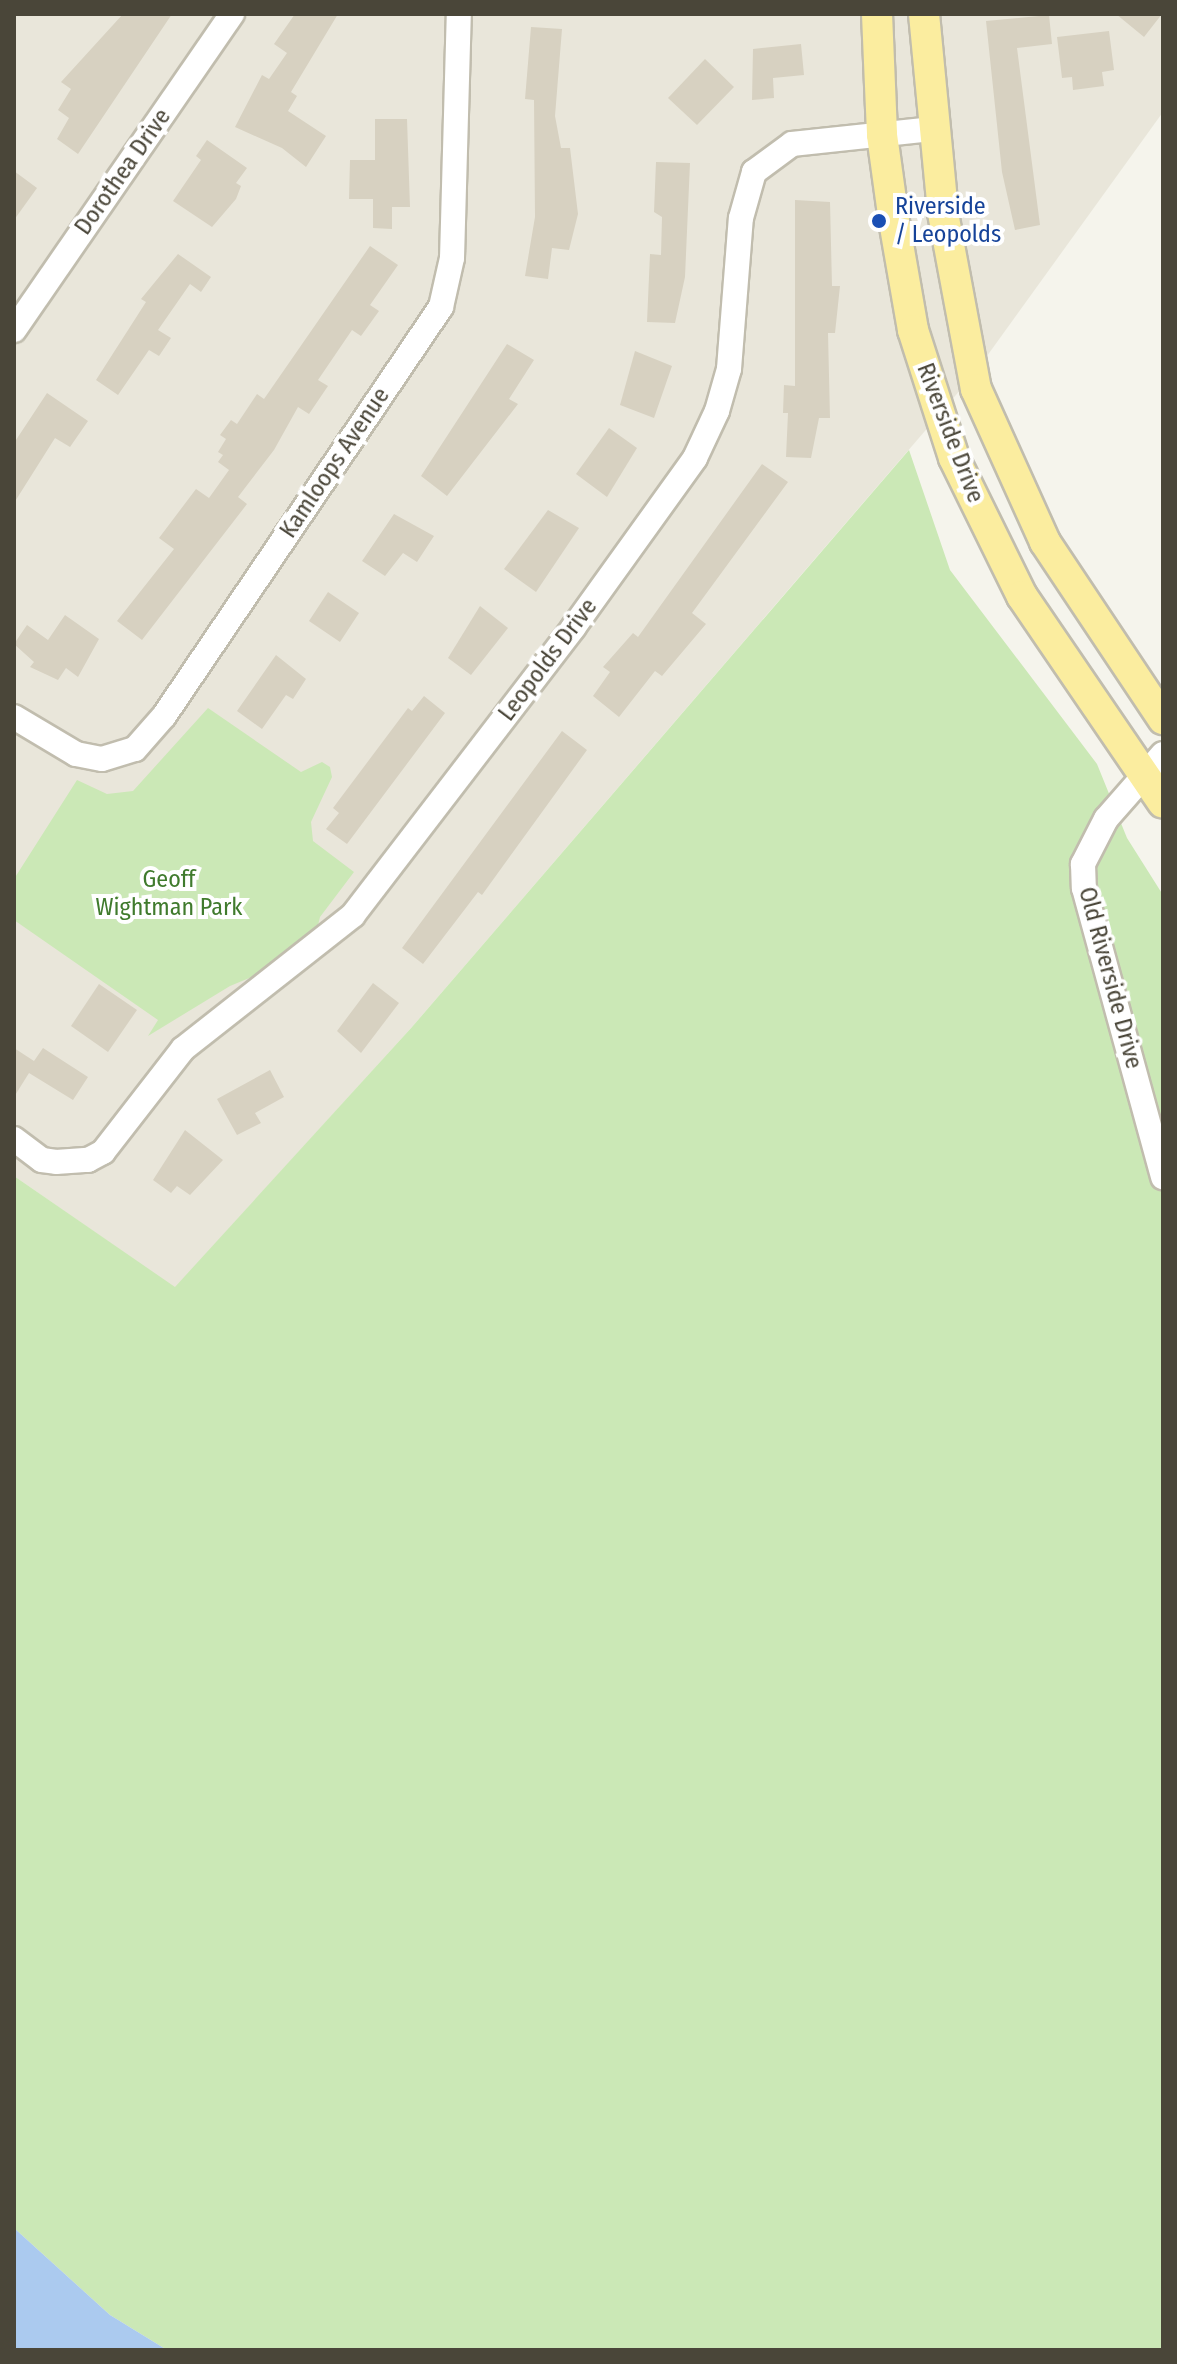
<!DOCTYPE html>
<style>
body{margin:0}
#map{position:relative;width:1177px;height:2364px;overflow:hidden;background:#f5f4ec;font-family:"Fira Sans Condensed",sans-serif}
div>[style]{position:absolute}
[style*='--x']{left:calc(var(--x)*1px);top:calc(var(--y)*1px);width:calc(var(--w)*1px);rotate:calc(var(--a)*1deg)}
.residential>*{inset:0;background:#e9e6da}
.green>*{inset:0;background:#cbe8b6}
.water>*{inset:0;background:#abcaef}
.building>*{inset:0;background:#d7d1c1}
.roads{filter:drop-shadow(2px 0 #c1bdae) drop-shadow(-2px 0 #c1bdae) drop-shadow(0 2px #c1bdae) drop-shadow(0 -2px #c1bdae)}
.minor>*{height:24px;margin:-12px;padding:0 12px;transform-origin:12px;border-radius:12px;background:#fff}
.major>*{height:30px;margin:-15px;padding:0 15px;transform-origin:15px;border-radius:15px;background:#fbed9f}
.dots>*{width:22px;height:22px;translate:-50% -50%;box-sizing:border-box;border:4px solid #fff;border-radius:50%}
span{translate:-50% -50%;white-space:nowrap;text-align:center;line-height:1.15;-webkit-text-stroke:8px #fff;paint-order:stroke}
.street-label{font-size:24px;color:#4a4639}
.transit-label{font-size:24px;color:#164399}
.left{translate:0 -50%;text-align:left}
.park-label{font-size:24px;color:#407b2d}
.frame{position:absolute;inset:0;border:16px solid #4a4639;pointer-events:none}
</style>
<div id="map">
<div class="residential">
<div style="clip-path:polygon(14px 14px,1163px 14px,1163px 112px,974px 374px,412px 1027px,175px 1288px,14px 1176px)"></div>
</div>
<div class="green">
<div style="clip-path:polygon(909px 450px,950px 570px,1097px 764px,1127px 838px,1163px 895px,1163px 2350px,167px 2350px,110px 2315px,14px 2228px,14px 1176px,175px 1287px,412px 1027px)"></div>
<div style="clip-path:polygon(208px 708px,301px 772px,322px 762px,330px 767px,332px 777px,311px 822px,313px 841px,354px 872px,320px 917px,315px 938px,278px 966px,230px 986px,148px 1036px,158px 1020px,14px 920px,14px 879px,77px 780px,107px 794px,133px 791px)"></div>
</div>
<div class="water">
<div style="clip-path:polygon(14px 2228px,110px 2315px,167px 2350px,14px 2350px)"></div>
</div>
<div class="building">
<div style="clip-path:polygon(123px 14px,172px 14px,78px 154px,57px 139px,69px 118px,58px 110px,71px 89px,61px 82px)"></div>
<div style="clip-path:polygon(295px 14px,338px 14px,291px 92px,297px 96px,288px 111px,326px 136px,306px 167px,282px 148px,235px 127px,262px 75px,269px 79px,287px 53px,274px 44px)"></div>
<div style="clip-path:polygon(1116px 14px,1162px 14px,1144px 37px)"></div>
<div style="clip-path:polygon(1049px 15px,1052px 44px,1017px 48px,1040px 225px,1015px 230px,1002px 172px,986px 21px)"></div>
<div style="clip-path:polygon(531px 27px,562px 29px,555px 116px,561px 148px,570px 148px,578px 214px,569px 250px,552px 248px,548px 279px,525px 276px,535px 217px,534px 100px,525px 99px)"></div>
<div style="clip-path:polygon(1109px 31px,1114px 70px,1102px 72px,1104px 86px,1073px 90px,1072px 77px,1062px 78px,1057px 37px)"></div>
<div style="clip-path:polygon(801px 44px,804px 75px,773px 78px,774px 98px,752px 100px,753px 49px)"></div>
<div style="clip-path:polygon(705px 59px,734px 87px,697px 125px,668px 98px)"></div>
<div style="clip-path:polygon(375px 119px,407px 119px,410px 207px,392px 207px,392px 229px,373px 228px,373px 199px,349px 199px,350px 160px,375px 160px)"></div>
<div style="clip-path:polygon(207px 140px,247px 168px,236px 183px,241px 186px,236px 199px,212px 227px,173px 201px,201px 160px,196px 156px)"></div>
<div style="clip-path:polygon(656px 162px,690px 163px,685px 277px,675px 323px,647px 322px,650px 254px,661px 255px,662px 217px,654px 212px)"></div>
<div style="clip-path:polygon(14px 171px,37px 188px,14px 220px)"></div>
<div style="clip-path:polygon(795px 200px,830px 202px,832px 286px,840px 286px,835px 333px,828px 333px,830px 418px,819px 418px,811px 458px,786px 457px,788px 413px,783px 413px,784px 385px,795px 386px)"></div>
<div style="clip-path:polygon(370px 246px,398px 265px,370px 305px,379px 311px,361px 336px,352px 330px,318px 380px,328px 386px,309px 414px,298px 407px,274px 450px,238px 497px,247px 504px,142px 640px,117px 621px,174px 549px,159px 538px,196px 489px,209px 498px,229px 470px,218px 462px,223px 455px,218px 452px,226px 439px,220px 435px,231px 420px,237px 424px,257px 394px,264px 399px)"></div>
<div style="clip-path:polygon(178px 254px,211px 277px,201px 292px,190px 284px,158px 330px,171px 338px,159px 356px,149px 350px,118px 395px,96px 380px,146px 302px,141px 299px)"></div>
<div style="clip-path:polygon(507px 344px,534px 360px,509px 399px,518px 404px,447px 496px,421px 476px)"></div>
<div style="clip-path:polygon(635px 351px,672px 366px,654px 418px,620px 405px)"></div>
<div style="clip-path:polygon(47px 393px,88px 421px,70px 447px,55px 438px,14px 503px,14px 443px)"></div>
<div style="clip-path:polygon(609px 428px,637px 448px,607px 497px,576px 474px)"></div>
<div style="clip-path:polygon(762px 464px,788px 482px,692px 613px,706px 624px,662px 676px,655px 671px,619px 717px,593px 696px,610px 672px,603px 667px,633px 633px,638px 637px)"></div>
<div style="clip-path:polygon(548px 510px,579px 528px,536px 592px,504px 569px)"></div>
<div style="clip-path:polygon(394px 514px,434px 536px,417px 562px,403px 553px,385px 576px,362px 561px)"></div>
<div style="clip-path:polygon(328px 592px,359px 613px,340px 642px,309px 621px)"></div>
<div style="clip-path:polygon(480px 606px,508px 628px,471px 675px,448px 658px)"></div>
<div style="clip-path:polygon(65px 615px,99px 639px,78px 677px,66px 668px,58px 680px,30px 667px,34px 662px,14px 644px,27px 625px,48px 640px)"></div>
<div style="clip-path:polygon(276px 655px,306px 679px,293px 699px,286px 695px,262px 729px,237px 711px)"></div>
<div style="clip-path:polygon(424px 696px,445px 713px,347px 844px,326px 829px,339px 813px,333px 808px,408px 708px,412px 711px)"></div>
<div style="clip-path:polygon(562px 731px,587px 750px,482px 895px,478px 892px,423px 964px,402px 948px)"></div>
<div style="clip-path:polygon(373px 983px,399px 1003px,361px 1053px,337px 1031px)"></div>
<div style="clip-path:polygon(99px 984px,137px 1010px,108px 1052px,71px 1026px)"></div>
<div style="clip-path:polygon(14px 1048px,34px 1061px,43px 1048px,88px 1077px,73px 1100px,29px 1073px,14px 1097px)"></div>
<div style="clip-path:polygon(270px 1070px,284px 1097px,255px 1113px,261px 1123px,237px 1135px,217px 1099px)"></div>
<div style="clip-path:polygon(185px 1130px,223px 1160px,190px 1195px,177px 1186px,171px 1193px,153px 1180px)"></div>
</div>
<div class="roads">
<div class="minor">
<div style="--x:14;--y:330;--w:384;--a:-55.4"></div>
<div style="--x:14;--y:717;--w:72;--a:30.8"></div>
<div style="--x:76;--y:754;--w:26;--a:11"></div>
<div style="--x:102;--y:759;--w:34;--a:-17"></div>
<div style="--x:135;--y:749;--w:44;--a:-48.7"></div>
<div style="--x:164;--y:716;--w:494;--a:-55.9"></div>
<div style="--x:441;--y:307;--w:50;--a:-77.3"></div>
<div style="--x:452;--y:258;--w:244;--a:-88.4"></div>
<div style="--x:1163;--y:754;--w:86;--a:131.2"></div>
<div style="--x:1106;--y:819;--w:51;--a:117.1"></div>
<div style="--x:1083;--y:864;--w:24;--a:88"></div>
<div style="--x:1084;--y:888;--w:300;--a:74.7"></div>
<div style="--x:14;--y:1139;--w:35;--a:37"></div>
<div style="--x:42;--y:1160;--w:14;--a:8"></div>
<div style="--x:56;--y:1162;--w:32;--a:-4"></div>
<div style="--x:88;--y:1160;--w:17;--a:-28"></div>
<div style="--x:103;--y:1152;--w:130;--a:-52.2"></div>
<div style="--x:183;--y:1049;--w:216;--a:-38.2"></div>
<div style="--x:353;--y:915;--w:362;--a:-52.5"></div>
<div style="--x:573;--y:628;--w:209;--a:-54.3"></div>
<div style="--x:695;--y:458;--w:52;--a:-64.9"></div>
<div style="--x:717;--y:411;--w:44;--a:-74.1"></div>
<div style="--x:729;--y:369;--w:151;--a:-85.5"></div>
<div style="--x:741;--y:218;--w:48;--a:-74.2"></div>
<div style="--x:754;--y:172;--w:47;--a:-36.4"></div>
<div style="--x:792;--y:144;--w:142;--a:-6.1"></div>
</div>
<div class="major">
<div style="--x:877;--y:14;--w:121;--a:87.6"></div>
<div style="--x:882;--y:135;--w:87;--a:82.1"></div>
<div style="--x:894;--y:221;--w:111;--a:80.1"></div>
<div style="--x:913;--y:330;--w:134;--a:72.2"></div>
<div style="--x:954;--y:458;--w:154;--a:63.8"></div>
<div style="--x:1022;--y:596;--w:250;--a:55.7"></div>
<div style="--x:924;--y:14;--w:200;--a:84.5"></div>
<div style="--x:943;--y:213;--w:179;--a:79.4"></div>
<div style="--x:976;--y:389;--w:168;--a:65.7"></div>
<div style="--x:1045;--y:542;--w:213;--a:56.3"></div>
</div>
</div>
<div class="dots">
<div style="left:879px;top:221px;background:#1a4fb4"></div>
</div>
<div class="street-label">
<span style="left:123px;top:172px;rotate:-55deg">Dorothea Drive</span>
<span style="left:950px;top:433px;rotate:69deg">Riverside Drive</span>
<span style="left:335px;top:463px;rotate:-56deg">Kamloops Avenue</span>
<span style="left:548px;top:660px;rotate:-53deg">Leopolds Drive</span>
<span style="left:1110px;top:978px;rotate:75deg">Old Riverside Drive</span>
</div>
<div class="transit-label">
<span class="left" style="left:895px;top:221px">Riverside<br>/ Leopolds</span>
</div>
<div class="park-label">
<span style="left:169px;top:894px">Geoff<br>Wightman Park</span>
</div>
<div class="frame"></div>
</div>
